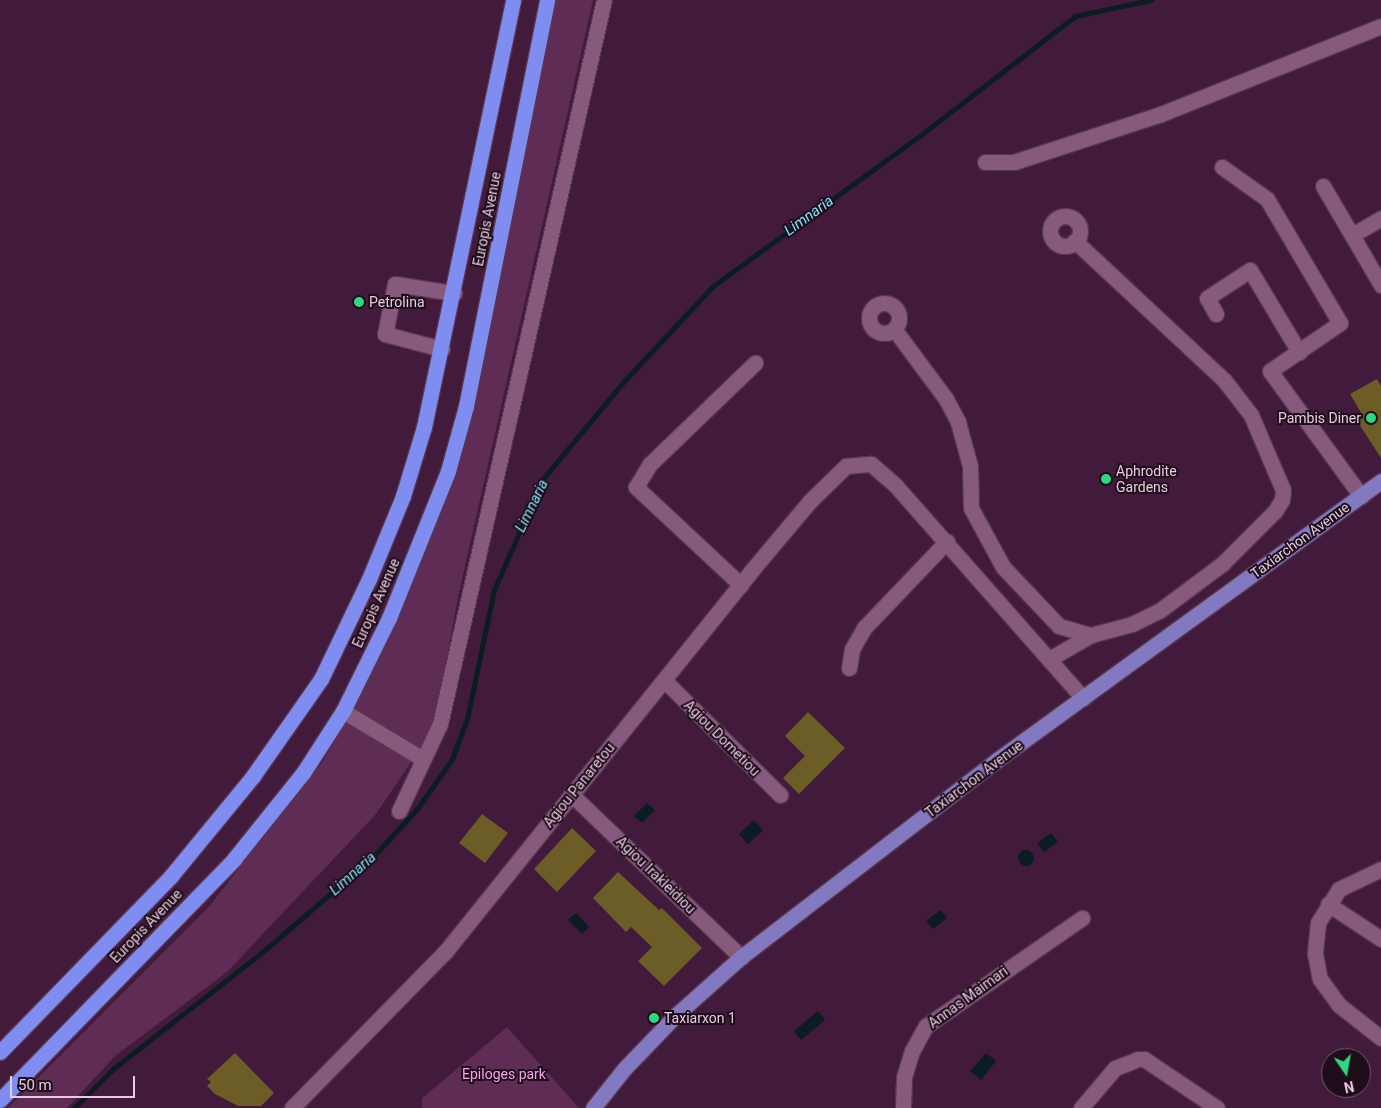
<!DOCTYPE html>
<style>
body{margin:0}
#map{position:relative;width:1381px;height:1108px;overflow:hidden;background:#421a3b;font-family:Roboto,sans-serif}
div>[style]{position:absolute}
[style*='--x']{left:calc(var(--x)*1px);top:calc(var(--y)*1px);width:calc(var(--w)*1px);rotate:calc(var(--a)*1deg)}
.green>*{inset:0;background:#5f2c55}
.water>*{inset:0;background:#091d22}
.round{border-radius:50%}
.stream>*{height:5px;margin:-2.5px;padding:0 2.5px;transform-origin:2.5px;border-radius:2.5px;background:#091d22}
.building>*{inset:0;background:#6b5d25}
.roads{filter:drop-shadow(1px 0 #593752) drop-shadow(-1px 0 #593752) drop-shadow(0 1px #593752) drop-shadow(0 -1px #593752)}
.minor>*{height:15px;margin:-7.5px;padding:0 7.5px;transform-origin:7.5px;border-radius:7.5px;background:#875a7d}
.minor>.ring{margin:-7.5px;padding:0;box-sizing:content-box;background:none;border:15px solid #875a7d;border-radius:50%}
.major>*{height:15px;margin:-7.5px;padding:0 7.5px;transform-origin:7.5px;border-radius:7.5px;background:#8279c1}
.highway>*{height:15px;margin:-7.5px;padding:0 7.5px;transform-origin:7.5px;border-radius:7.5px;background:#7e8def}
.dots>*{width:14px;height:14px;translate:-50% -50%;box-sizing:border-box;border:2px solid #1f0d1b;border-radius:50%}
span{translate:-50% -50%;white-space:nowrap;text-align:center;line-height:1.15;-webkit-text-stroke:4px #1f0d1b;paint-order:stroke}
.street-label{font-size:14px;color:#e6ccdf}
.poi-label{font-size:14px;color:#e6ccdf}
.left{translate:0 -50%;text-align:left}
.right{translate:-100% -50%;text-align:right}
.park-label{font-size:14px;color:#fba3e7}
.water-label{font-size:15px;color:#7ce1fa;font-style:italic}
.north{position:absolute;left:1321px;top:1048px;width:50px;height:50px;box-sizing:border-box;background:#1f0d1b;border:1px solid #6f5969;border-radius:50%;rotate:168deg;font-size:14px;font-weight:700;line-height:20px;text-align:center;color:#e6ccdf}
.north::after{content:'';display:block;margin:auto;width:18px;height:22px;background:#2ed883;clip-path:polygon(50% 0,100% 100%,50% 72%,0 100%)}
.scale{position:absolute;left:10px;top:1076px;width:125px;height:22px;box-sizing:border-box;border:2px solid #e6ccdf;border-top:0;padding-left:6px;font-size:15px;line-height:18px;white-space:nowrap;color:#e6ccdf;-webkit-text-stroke:4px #1f0d1b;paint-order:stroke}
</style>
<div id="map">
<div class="green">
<div style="clip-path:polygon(555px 0,593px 0,458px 597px,434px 728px,376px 814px,227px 972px,115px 1056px,67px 1108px,8px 1108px,207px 909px,324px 760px,362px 684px,454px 466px)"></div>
<div style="clip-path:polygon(507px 1027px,579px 1108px,422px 1108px,422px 1098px)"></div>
</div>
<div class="water">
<div style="clip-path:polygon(647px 803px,655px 810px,642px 823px,634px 816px)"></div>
<div style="clip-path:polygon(754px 820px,763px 830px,748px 844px,739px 834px)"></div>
<div style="clip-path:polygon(1051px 833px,1058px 842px,1044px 852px,1037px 843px)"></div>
<div class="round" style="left:1018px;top:850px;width:16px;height:16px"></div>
<div style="clip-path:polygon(941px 910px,947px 918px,933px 929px,926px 921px)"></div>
<div style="clip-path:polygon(576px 913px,589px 927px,582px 934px,568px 920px)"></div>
<div style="clip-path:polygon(818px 1011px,825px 1020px,801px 1040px,794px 1031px)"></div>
<div style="clip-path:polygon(986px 1053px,996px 1061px,981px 1080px,970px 1071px)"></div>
</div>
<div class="stream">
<div style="--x:74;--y:1108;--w:57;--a:-45"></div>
<div style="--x:114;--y:1068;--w:187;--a:-38"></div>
<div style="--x:261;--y:953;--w:143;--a:-40.5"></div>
<div style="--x:370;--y:860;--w:69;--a:-47.3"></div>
<div style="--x:417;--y:809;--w:61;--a:-55"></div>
<div style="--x:452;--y:759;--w:43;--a:-69.4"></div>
<div style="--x:467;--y:719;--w:132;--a:-78.2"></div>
<div style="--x:494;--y:590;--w:120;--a:-66.4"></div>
<div style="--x:542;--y:480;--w:131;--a:-50.3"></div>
<div style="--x:626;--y:379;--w:127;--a:-46.9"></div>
<div style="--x:713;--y:286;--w:258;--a:-36"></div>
<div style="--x:922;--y:134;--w:193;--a:-37.6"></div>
<div style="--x:1075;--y:16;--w:78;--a:-11.9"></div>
</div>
<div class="building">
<div style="clip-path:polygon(1377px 379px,1381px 386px,1381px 458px,1357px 421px,1363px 416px,1350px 394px)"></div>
<div style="clip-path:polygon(808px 712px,845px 748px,799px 794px,783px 778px,805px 756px,785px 736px)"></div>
<div style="clip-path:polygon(482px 814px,508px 833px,485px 863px,459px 843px)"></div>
<div style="clip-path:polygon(572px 828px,596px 851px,557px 892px,534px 869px)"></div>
<div style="clip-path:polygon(618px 872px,659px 910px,662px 908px,702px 948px,664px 986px,638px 961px,652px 947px,631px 927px,626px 932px,593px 898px)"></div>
<div style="clip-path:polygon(235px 1053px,274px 1093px,261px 1106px,238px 1106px,215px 1094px,207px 1086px,211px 1082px,207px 1079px)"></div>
</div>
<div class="roads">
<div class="minor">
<div style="--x:985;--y:162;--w:29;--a:0"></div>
<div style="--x:1014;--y:162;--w:155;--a:-18.1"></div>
<div style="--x:1161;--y:114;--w:237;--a:-21.8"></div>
<div style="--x:1222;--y:167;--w:55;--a:35.4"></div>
<div style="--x:1267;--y:199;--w:144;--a:59.5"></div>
<div style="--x:1340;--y:323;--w:85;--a:145.6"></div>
<div style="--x:1270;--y:371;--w:155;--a:53.9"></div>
<div style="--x:1323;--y:186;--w:115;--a:59.6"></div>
<div class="ring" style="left:1050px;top:216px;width:15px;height:15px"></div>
<div style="--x:1352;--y:235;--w:34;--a:-30"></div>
<div class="ring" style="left:869px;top:303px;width:15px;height:15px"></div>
<div style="--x:1216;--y:314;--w:18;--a:-119"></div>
<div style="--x:1207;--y:298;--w:51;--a:-33.1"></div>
<div style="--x:1250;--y:270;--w:96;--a:59.1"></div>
<div style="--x:894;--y:329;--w:87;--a:53.4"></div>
<div style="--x:946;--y:399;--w:26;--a:62"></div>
<div style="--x:958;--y:422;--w:46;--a:74.7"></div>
<div style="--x:970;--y:466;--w:42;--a:88.6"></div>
<div style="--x:971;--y:508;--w:67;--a:61.5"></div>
<div style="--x:1003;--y:567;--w:81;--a:46.5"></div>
<div style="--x:1059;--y:626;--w:33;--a:16"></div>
<div style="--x:1091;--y:635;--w:42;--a:-15"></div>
<div style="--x:1132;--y:624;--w:30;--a:-26"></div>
<div style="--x:1159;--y:611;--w:79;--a:-36.7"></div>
<div style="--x:1222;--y:564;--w:75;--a:-45"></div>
<div style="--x:1275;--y:511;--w:13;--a:-58"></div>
<div style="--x:1282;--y:500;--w:10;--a:-84"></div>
<div style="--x:1283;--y:490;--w:82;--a:-113.1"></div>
<div style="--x:1251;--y:415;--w:44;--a:-127.6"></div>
<div style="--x:1224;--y:380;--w:204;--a:-137"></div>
<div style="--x:442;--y:349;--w:59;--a:-165.3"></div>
<div style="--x:385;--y:334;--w:51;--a:-78.7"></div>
<div style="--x:395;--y:284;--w:60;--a:8.7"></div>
<div style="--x:741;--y:585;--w:144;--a:-137"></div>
<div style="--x:636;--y:487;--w:27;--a:-59"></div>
<div style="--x:650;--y:464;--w:146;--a:-43.9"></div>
<div style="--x:1051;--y:658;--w:46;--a:-29.9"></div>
<div style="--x:849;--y:668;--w:19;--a:-81"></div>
<div style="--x:852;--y:649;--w:24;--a:-60"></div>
<div style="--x:864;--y:628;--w:120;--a:-46.3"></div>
<div style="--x:665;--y:681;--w:162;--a:44.7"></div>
<div style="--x:343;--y:711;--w:93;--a:31"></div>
<div style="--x:571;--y:794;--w:236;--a:43.8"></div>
<div style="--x:399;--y:811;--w:96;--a:-64.8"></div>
<div style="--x:440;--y:724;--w:742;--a:-77.24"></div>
<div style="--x:1381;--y:869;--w:47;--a:154.5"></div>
<div style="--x:1339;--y:889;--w:40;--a:122"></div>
<div style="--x:1318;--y:923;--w:31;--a:96"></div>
<div style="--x:1315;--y:954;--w:25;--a:79"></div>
<div style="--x:1320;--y:979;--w:32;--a:54"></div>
<div style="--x:1339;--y:1005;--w:53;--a:38.2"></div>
<div style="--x:1328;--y:904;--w:64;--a:33.4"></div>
<div style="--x:292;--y:1108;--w:219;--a:-45.6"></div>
<div style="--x:445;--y:952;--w:490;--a:-51.2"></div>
<div style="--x:752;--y:570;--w:89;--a:-50"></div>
<div style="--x:809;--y:502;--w:52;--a:-44.2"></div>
<div style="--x:846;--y:466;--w:25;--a:-5"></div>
<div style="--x:871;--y:464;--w:33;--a:41"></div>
<div style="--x:896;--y:486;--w:283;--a:48.6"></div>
<div style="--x:903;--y:1108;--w:31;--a:-88"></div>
<div style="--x:904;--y:1077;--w:27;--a:-73"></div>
<div style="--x:912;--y:1051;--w:29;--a:-61"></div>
<div style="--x:926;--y:1026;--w:190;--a:-34.7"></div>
<div style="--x:1081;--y:1108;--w:52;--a:-49.6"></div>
<div style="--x:1115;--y:1068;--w:25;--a:-21"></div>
<div style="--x:1138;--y:1059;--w:6;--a:0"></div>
<div style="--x:1144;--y:1059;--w:88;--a:33.9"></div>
</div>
<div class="major">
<div style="--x:593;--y:1108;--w:50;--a:-51.5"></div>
<div style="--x:624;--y:1069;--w:75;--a:-46.1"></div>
<div style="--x:676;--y:1015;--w:87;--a:-41.7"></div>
<div style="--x:741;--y:957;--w:323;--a:-37.6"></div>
<div style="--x:997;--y:760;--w:475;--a:-36"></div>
</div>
<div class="highway">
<div style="--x:0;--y:1052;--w:245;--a:-45.8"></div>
<div style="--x:171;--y:876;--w:129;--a:-50.6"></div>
<div style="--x:253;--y:776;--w:118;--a:-55"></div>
<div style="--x:321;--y:679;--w:111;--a:-64.4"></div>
<div style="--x:369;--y:579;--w:90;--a:-67.7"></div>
<div style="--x:403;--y:496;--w:72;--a:-73.1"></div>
<div style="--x:424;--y:427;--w:436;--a:-78.2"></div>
<div style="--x:0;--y:1100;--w:336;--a:-45.8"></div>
<div style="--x:234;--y:859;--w:110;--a:-51.3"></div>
<div style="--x:303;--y:773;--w:74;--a:-57.2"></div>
<div style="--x:343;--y:711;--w:104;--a:-63.7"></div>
<div style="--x:389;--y:618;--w:158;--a:-68.1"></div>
<div style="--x:448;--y:471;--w:67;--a:-74.5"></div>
<div style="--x:466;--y:406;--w:414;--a:-78.7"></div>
</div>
</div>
<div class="dots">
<div style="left:359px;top:302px;background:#2ed883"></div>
<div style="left:1371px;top:418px;background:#2ed883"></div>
<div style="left:1106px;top:479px;background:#2ed883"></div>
<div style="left:654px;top:1018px;background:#2ed883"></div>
</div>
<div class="street-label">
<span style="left:487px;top:219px;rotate:-79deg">Europis Avenue</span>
<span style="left:1300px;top:540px;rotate:-36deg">Taxiarchon Avenue</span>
<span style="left:376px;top:603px;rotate:-66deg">Europis Avenue</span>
<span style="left:722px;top:738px;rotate:45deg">Agiou Dometiou</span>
<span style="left:974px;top:779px;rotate:-37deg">Taxiarchon Avenue</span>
<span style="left:579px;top:785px;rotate:-51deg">Agiou Panaretou</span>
<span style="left:656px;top:875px;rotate:44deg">Agiou Irakleidiou</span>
<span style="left:146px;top:926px;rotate:-46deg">Europis Avenue</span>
<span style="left:968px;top:997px;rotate:-36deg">Annas Maimari</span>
</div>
<div class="poi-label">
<span class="left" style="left:369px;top:302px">Petrolina</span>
<span class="right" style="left:1361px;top:418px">Pambis Diner</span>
<span class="left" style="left:1116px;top:479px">Aphrodite<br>Gardens</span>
<span class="left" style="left:664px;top:1018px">Taxiarxon 1</span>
</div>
<div class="park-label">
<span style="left:504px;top:1074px">Epiloges park</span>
</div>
<div class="water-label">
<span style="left:809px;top:216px;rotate:-36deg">Limnaria</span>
<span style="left:532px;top:506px;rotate:-64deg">Limnaria</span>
<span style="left:353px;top:874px;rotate:-42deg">Limnaria</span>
</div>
<div class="north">N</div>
<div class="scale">50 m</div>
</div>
